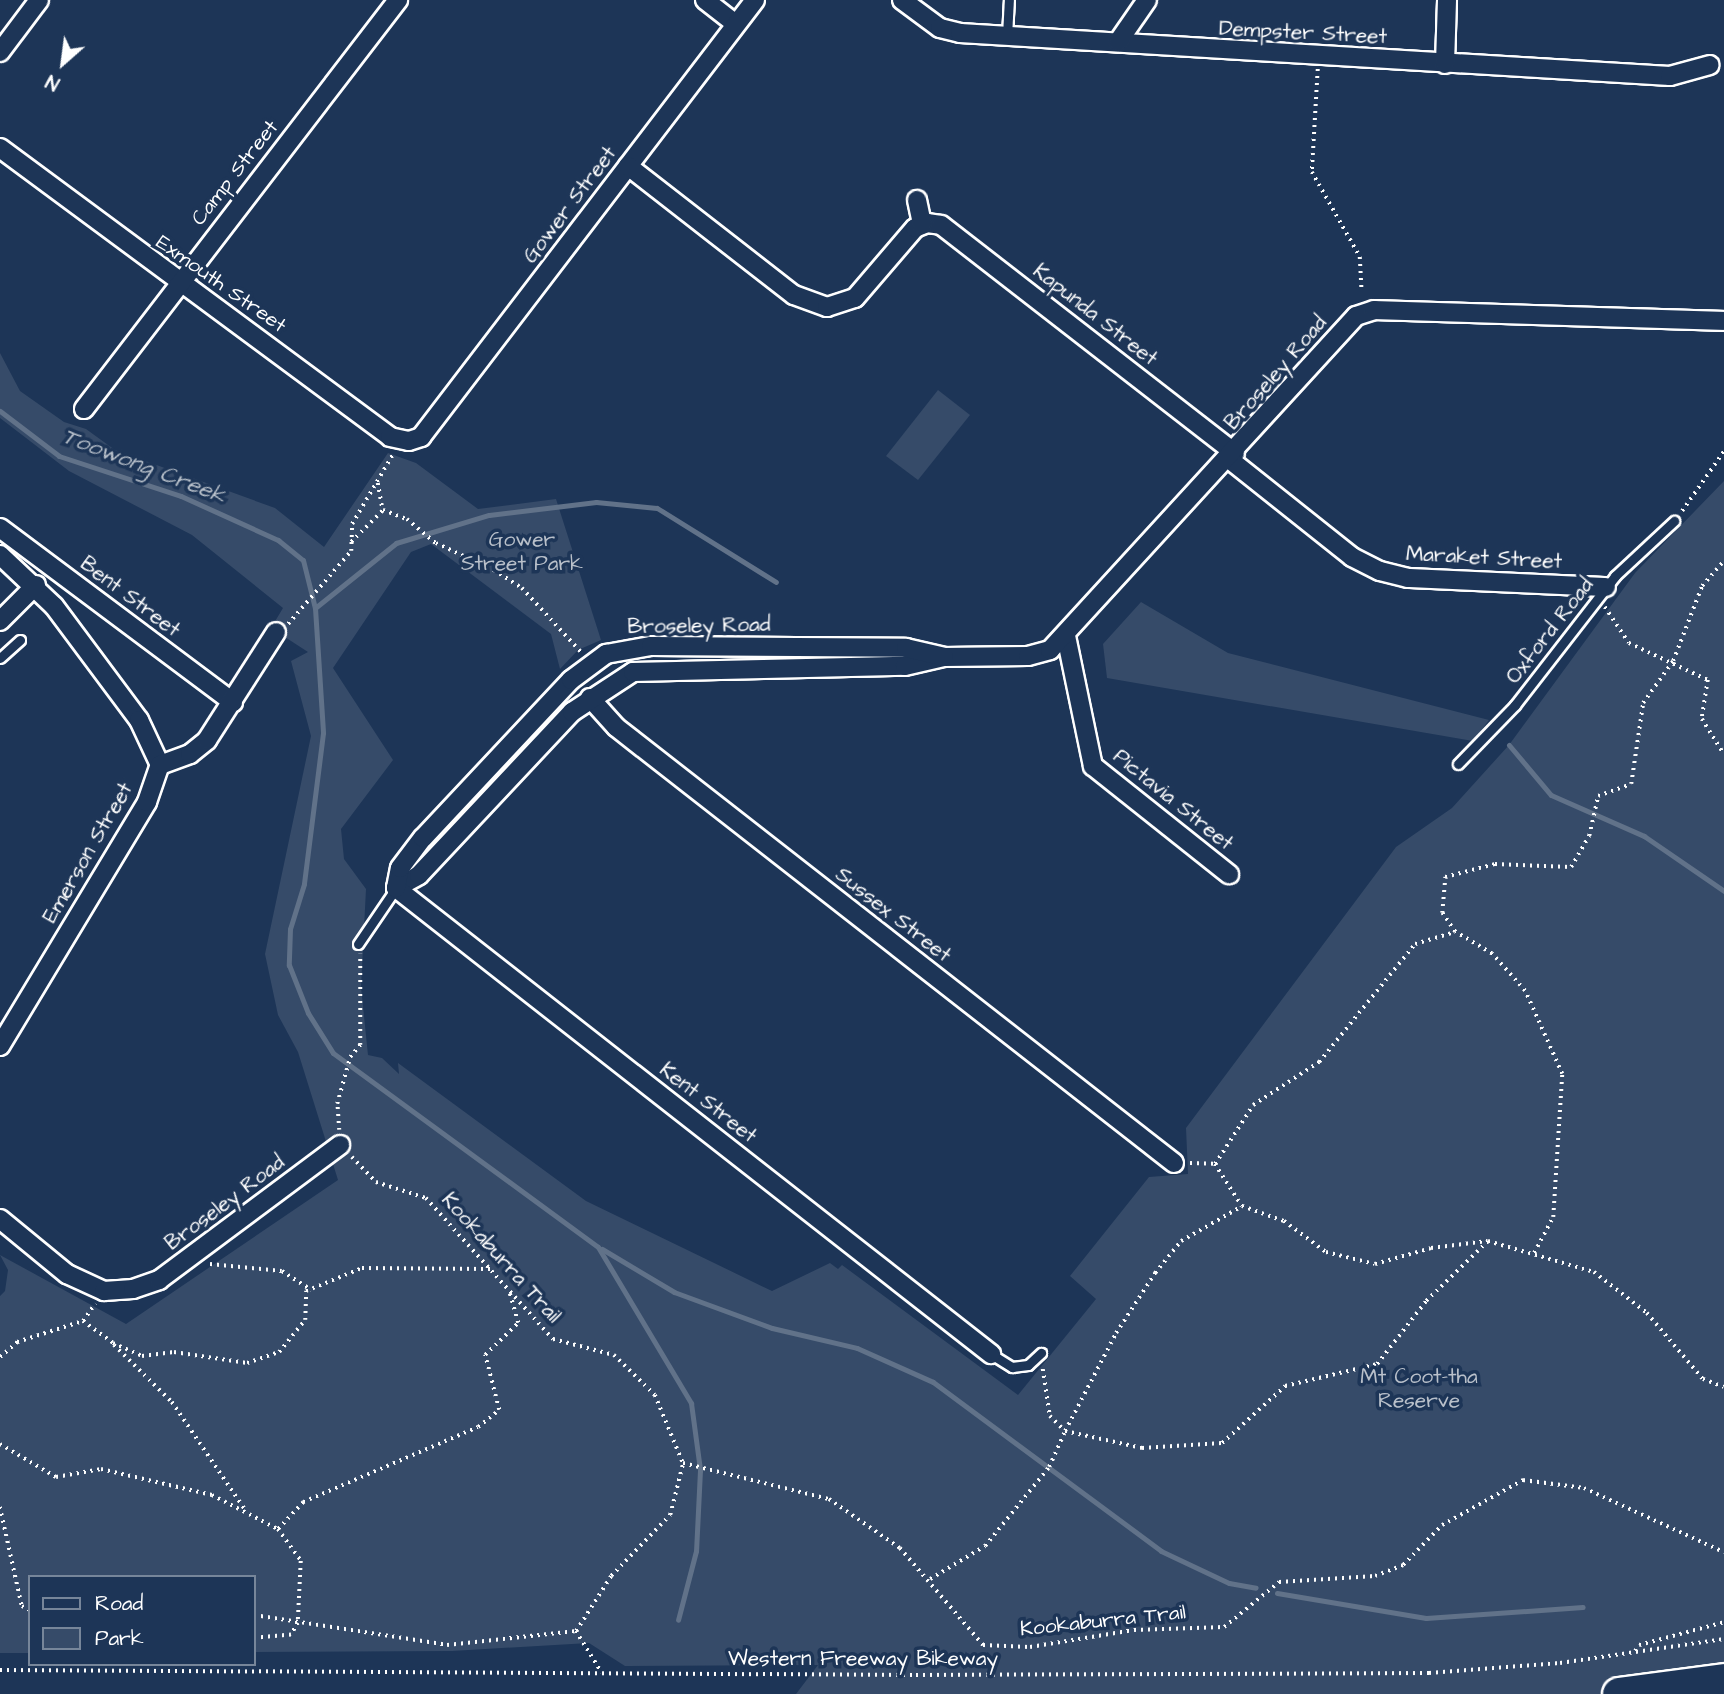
<!DOCTYPE html>
<style>
body{margin:0}
#map{position:relative;width:1724px;height:1694px;overflow:hidden;background:#1d3557;font-family:"Architects Daughter",sans-serif}
div>[style]{position:absolute}
[style*='--x']{left:calc(var(--x)*1px);top:calc(var(--y)*1px);width:calc(var(--w)*1px);rotate:calc(var(--a)*1deg)}
.green>*{inset:0;background:#364b69}
.stream>*{height:5px;margin:-2.5px;padding:0 2.5px;transform-origin:2.5px;border-radius:2.5px;background:#617289}
.path>*{height:3.5px;margin-top:-1.75px;transform-origin:0;background:repeating-linear-gradient(90deg,#fff 0 2px,transparent 0 7px)}
.roads{filter:drop-shadow(2px 0 #fff) drop-shadow(-2px 0 #fff) drop-shadow(0 2px #fff) drop-shadow(0 -2px #fff)}
.service>*{height:9px;margin:-4.5px;padding:0 4.5px;transform-origin:4.5px;border-radius:4.5px;background:#1d3557}
.minor>*{height:18px;margin:-9px;padding:0 9px;transform-origin:9px;border-radius:9px;background:#1d3557}
.motorway>*{height:33px;margin:-16.5px;padding:0 16.5px;transform-origin:16.5px;border-radius:16.5px;background:#1d3557}
span{translate:-50% -50%;white-space:nowrap;text-align:center;line-height:1.15;-webkit-text-stroke:7px #1d3557;paint-order:stroke}
.street-label{font-size:21px;color:#fff}
.park-label{font-size:21px;color:#b9c0ca}
.water-label{font-size:23px;color:#b8c0ca;font-style:italic}
.legend{position:absolute;left:28px;top:1575px;width:228px;height:91px;box-sizing:border-box;background:#1d3557;border:2px solid #77869a;margin:0;padding:9px 12px;list-style:none;font-size:21px;color:#fff}
.legend li{display:flex;align-items:center;gap:14px;height:35px}
.legend b{width:35px;border:2px solid #77869a}
.north{position:absolute;left:28px;top:28px;width:70px;height:70px;-webkit-text-stroke:5px #1d3557;paint-order:stroke;rotate:208deg;font-size:19px;font-weight:700;line-height:28px;text-align:center;color:#fff}
.north::after{content:'';display:block;margin:auto;width:24px;height:32px;background:#fff;clip-path:polygon(50% 0,100% 100%,50% 72%,0 100%)}
</style>
<div id="map">
<div class="green">
<div style="clip-path:polygon(0 353px,20px 391px,64px 422px,86px 429px,115px 450px,275px 508px,324px 547px,388px 453px,416px 463px,478px 509px,556px 499px,601px 640px,578px 650px,560px 669px,551px 634px,431px 544px,411px 552px,333px 668px,393px 760px,341px 829px,344px 859px,366px 889px,361px 987px,368px 1055px,382px 1058px,399px 1074px,398px 1063px,586px 1201px,772px 1291px,830px 1263px,838px 1269px,842px 1265px,1018px 1395px,1096px 1299px,1070px 1276px,1149px 1177px,1188px 1174px,1186px 1128px,1396px 847px,1452px 808px,1509px 745px,1635px 573px,1724px 481px,1724px 1694px,796px 1694px,818px 1665px,625px 1666px,589px 1643px,452px 1651px,254px 1652px,254px 1577px,30px 1577px,30px 1653px,0 1653px,0 1296px,5px 1291px,8px 1270px,0 1255px,126px 1324px,338px 1180px,298px 1052px,278px 1015px,265px 954px,311px 736px,291px 661px,308px 652px,271px 628px,283px 608px,192px 535px,69px 471px,0 418px)"></div>
<div style="clip-path:polygon(938px 390px,970px 415px,918px 480px,886px 456px)"></div>
<div style="clip-path:polygon(1141px 602px,1228px 653px,1489px 720px,1473px 741px,1107px 678px,1103px 644px)"></div>
</div>
<div class="stream">
<div style="--x:0;--y:411;--w:74;--a:37.3"></div>
<div style="--x:59;--y:456;--w:128;--a:18.2"></div>
<div style="--x:181;--y:496;--w:107;--a:24.4"></div>
<div style="--x:278;--y:540;--w:32;--a:39"></div>
<div style="--x:303;--y:560;--w:49;--a:76"></div>
<div style="--x:315;--y:608;--w:125;--a:86.3"></div>
<div style="--x:323;--y:733;--w:152;--a:97.2"></div>
<div style="--x:304;--y:884;--w:47;--a:107.3"></div>
<div style="--x:290;--y:929;--w:36;--a:92"></div>
<div style="--x:289;--y:965;--w:52;--a:68.4"></div>
<div style="--x:308;--y:1013;--w:47;--a:58"></div>
<div style="--x:333;--y:1053;--w:328;--a:36.2"></div>
<div style="--x:598;--y:1247;--w:182;--a:59.2"></div>
<div style="--x:691;--y:1403;--w:68;--a:82.3"></div>
<div style="--x:700;--y:1470;--w:81;--a:92.8"></div>
<div style="--x:696;--y:1551;--w:71;--a:104.6"></div>
<div style="--x:315;--y:608;--w:104;--a:-38.7"></div>
<div style="--x:396;--y:543;--w:97;--a:-16.8"></div>
<div style="--x:489;--y:515;--w:108;--a:-6.9"></div>
<div style="--x:596;--y:502;--w:61;--a:5.6"></div>
<div style="--x:657;--y:508;--w:140;--a:31.9"></div>
<div style="--x:1509;--y:745;--w:65;--a:50"></div>
<div style="--x:1551;--y:795;--w:102;--a:23.8"></div>
<div style="--x:1644;--y:836;--w:97;--a:34.5"></div>
<div style="--x:602;--y:1249;--w:84;--a:30.8"></div>
<div style="--x:674;--y:1292;--w:104;--a:20.2"></div>
<div style="--x:772;--y:1328;--w:87;--a:13.2"></div>
<div style="--x:857;--y:1348;--w:83;--a:24.1"></div>
<div style="--x:933;--y:1382;--w:284;--a:36.5"></div>
<div style="--x:1161;--y:1551;--w:75;--a:25.2"></div>
<div style="--x:1229;--y:1583;--w:27;--a:10"></div>
<div style="--x:1277;--y:1593;--w:151;--a:9.5"></div>
<div style="--x:1426;--y:1618;--w:157;--a:-4"></div>
</div>
<div class="path">
<div style="--x:1318;--y:69;--w:103;--a:93.3"></div>
<div style="--x:1312;--y:172;--w:98;--a:60.5"></div>
<div style="--x:1360;--y:257;--w:35;--a:87"></div>
<div style="--x:378;--y:483;--w:27;--a:80"></div>
<div style="--x:383;--y:510;--w:26;--a:21"></div>
<div style="--x:407;--y:519;--w:38;--a:40"></div>
<div style="--x:436;--y:543;--w:64;--a:25"></div>
<div style="--x:494;--y:570;--w:33;--a:33"></div>
<div style="--x:522;--y:588;--w:88;--a:47.3"></div>
<div style="--x:1682;--y:511;--w:73;--a:-55"></div>
<div style="--x:351;--y:542;--w:45;--a:-45"></div>
<div style="--x:1605;--y:607;--w:43;--a:56.3"></div>
<div style="--x:1629;--y:643;--w:87;--a:25.1"></div>
<div style="--x:1708;--y:680;--w:39;--a:99"></div>
<div style="--x:1702;--y:719;--w:41;--a:57.8"></div>
<div style="--x:288;--y:624;--w:96;--a:-49.2"></div>
<div style="--x:351;--y:551;--w:27;--a:-88"></div>
<div style="--x:352;--y:524;--w:81;--a:-59.6"></div>
<div style="--x:339;--y:1130;--w:26;--a:-94"></div>
<div style="--x:337;--y:1104;--w:49;--a:-74.5"></div>
<div style="--x:350;--y:1057;--w:16;--a:-50"></div>
<div style="--x:360;--y:1045;--w:91;--a:-90"></div>
<div style="--x:352;--y:1157;--w:35;--a:46"></div>
<div style="--x:376;--y:1182;--w:52;--a:17.7"></div>
<div style="--x:426;--y:1198;--w:190;--a:48"></div>
<div style="--x:553;--y:1339;--w:63;--a:14.7"></div>
<div style="--x:614;--y:1355;--w:57;--a:44.3"></div>
<div style="--x:655;--y:1395;--w:74;--a:67.6"></div>
<div style="--x:1190;--y:1163;--w:25;--a:2"></div>
<div style="--x:1215;--y:1164;--w:50;--a:57.3"></div>
<div style="--x:1242;--y:1206;--w:45;--a:19.7"></div>
<div style="--x:1284;--y:1221;--w:52;--a:36.4"></div>
<div style="--x:1326;--y:1252;--w:50;--a:13.8"></div>
<div style="--x:1375;--y:1264;--w:58;--a:-15.9"></div>
<div style="--x:1431;--y:1248;--w:57;--a:-7"></div>
<div style="--x:1488;--y:1241;--w:110;--a:16.3"></div>
<div style="--x:1594;--y:1272;--w:67;--a:37.7"></div>
<div style="--x:1647;--y:1313;--w:87;--a:49.7"></div>
<div style="--x:1703;--y:1379;--w:22;--a:21"></div>
<div style="--x:1215;--y:1164;--w:70;--a:-57.2"></div>
<div style="--x:1253;--y:1105;--w:79;--a:-33.1"></div>
<div style="--x:1319;--y:1062;--w:152;--a:-50.9"></div>
<div style="--x:1415;--y:944;--w:42;--a:-16.7"></div>
<div style="--x:1534;--y:1253;--w:41;--a:-62.2"></div>
<div style="--x:1553;--y:1217;--w:143;--a:-86.4"></div>
<div style="--x:1562;--y:1074;--w:91;--a:-114"></div>
<div style="--x:1525;--y:991;--w:50;--a:-131.7"></div>
<div style="--x:1492;--y:954;--w:43;--a:-149.3"></div>
<div style="--x:1455;--y:932;--w:23;--a:-124"></div>
<div style="--x:1442;--y:913;--w:36;--a:-85"></div>
<div style="--x:1445;--y:877;--w:52;--a:-14.6"></div>
<div style="--x:1495;--y:864;--w:76;--a:2.3"></div>
<div style="--x:1571;--y:867;--w:36;--a:-60"></div>
<div style="--x:1589;--y:836;--w:41;--a:-77.3"></div>
<div style="--x:1598;--y:796;--w:35;--a:-20"></div>
<div style="--x:1631;--y:784;--w:82;--a:-81.6"></div>
<div style="--x:1643;--y:703;--w:52;--a:-54.5"></div>
<div style="--x:1673;--y:661;--w:80;--a:-68.9"></div>
<div style="--x:1702;--y:586;--w:33;--a:-49"></div>
<div style="--x:210;--y:1264;--w:72;--a:5.6"></div>
<div style="--x:282;--y:1271;--w:35;--a:33"></div>
<div style="--x:83;--y:1321;--w:37;--a:36"></div>
<div style="--x:113;--y:1343;--w:32;--a:24"></div>
<div style="--x:142;--y:1356;--w:32;--a:-7"></div>
<div style="--x:174;--y:1352;--w:74;--a:8.6"></div>
<div style="--x:247;--y:1363;--w:34;--a:-19"></div>
<div style="--x:279;--y:1352;--w:41;--a:-50.9"></div>
<div style="--x:305;--y:1320;--w:29;--a:-88"></div>
<div style="--x:306;--y:1291;--w:61;--a:-22.3"></div>
<div style="--x:362;--y:1268;--w:128;--a:0.4"></div>
<div style="--x:114;--y:1345;--w:81;--a:44.5"></div>
<div style="--x:172;--y:1402;--w:132;--a:55.8"></div>
<div style="--x:0;--y:1357;--w:23;--a:-41"></div>
<div style="--x:17;--y:1342;--w:69;--a:-17.7"></div>
<div style="--x:83;--y:1321;--w:21;--a:-55"></div>
<div style="--x:1043;--y:1369;--w:48;--a:81.5"></div>
<div style="--x:1050;--y:1416;--w:21;--a:45"></div>
<div style="--x:1065;--y:1431;--w:110;--a:-62.5"></div>
<div style="--x:1116;--y:1333;--w:72;--a:-57"></div>
<div style="--x:1155;--y:1273;--w:41;--a:-50.9"></div>
<div style="--x:1181;--y:1241;--w:70;--a:-29.8"></div>
<div style="--x:0;--y:1444;--w:65;--a:30.5"></div>
<div style="--x:56;--y:1477;--w:46;--a:-10.1"></div>
<div style="--x:101;--y:1469;--w:114;--a:13.2"></div>
<div style="--x:212;--y:1495;--w:74;--a:27.3"></div>
<div style="--x:278;--y:1529;--w:39;--a:54"></div>
<div style="--x:301;--y:1561;--w:62;--a:92.8"></div>
<div style="--x:298;--y:1623;--w:14;--a:120"></div>
<div style="--x:291;--y:1635;--w:37;--a:175"></div>
<div style="--x:683;--y:1463;--w:150;--a:13.9"></div>
<div style="--x:829;--y:1499;--w:86;--a:34.6"></div>
<div style="--x:900;--y:1548;--w:128;--a:49.4"></div>
<div style="--x:983;--y:1645;--w:47;--a:2.4"></div>
<div style="--x:1030;--y:1647;--w:105;--a:-9.3"></div>
<div style="--x:1134;--y:1630;--w:90;--a:-1.9"></div>
<div style="--x:1224;--y:1627;--w:71;--a:-39.3"></div>
<div style="--x:1279;--y:1582;--w:96;--a:-3.6"></div>
<div style="--x:1375;--y:1576;--w:30;--a:-21"></div>
<div style="--x:1403;--y:1565;--w:56;--a:-45.7"></div>
<div style="--x:1442;--y:1525;--w:93;--a:-29.1"></div>
<div style="--x:1523;--y:1480;--w:62;--a:7.5"></div>
<div style="--x:1584;--y:1488;--w:154;--a:24.6"></div>
<div style="--x:0;--y:1507;--w:101;--a:77.5"></div>
<div style="--x:22;--y:1606;--w:9;--a:27"></div>
<div style="--x:278;--y:1529;--w:37;--a:-47"></div>
<div style="--x:303;--y:1502;--w:190;--a:-23.2"></div>
<div style="--x:478;--y:1427;--w:27;--a:-39"></div>
<div style="--x:499;--y:1410;--w:57;--a:-104.3"></div>
<div style="--x:485;--y:1355;--w:46;--a:-44.1"></div>
<div style="--x:518;--y:1323;--w:32;--a:-106"></div>
<div style="--x:930;--y:1579;--w:64;--a:-31"></div>
<div style="--x:985;--y:1546;--w:102;--a:-51"></div>
<div style="--x:1049;--y:1467;--w:39;--a:-66"></div>
<div style="--x:1065;--y:1431;--w:79;--a:12.4"></div>
<div style="--x:1142;--y:1448;--w:80;--a:-3.6"></div>
<div style="--x:1222;--y:1443;--w:85;--a:-42.1"></div>
<div style="--x:1285;--y:1386;--w:95;--a:-13.4"></div>
<div style="--x:1377;--y:1364;--w:80;--a:-52.1"></div>
<div style="--x:1426;--y:1301;--w:86;--a:-44.1"></div>
<div style="--x:254;--y:1615;--w:195;--a:8.8"></div>
<div style="--x:447;--y:1645;--w:130;--a:-6.2"></div>
<div style="--x:576;--y:1631;--w:65;--a:-57.5"></div>
<div style="--x:611;--y:1576;--w:85;--a:-46"></div>
<div style="--x:670;--y:1515;--w:54;--a:-76"></div>
<div style="--x:576;--y:1631;--w:49;--a:58.2"></div>
<div style="--x:1635;--y:1651;--w:7;--a:-56"></div>
<div style="--x:1639;--y:1645;--w:88;--a:-15.1"></div>
<div style="--x:0;--y:1670;--w:916;--a:0.31"></div>
<div style="--x:916;--y:1675;--w:513;--a:-0.22"></div>
<div style="--x:1429;--y:1673;--w:131;--a:-4.4"></div>
<div style="--x:1560;--y:1663;--w:166;--a:-8.3"></div>
</div>
<div class="roads">
<div class="service">
<div style="--x:1007;--y:36;--w:36;--a:-87"></div>
<div style="--x:0;--y:658;--w:27;--a:-42"></div>
<div style="--x:1458;--y:764;--w:82;--a:-46"></div>
<div style="--x:1515;--y:705;--w:163;--a:-52.2"></div>
<div style="--x:1615;--y:576;--w:81;--a:-43"></div>
<div style="--x:358;--y:944;--w:68;--a:-55.8"></div>
<div style="--x:991;--y:1354;--w:25;--a:32"></div>
<div style="--x:1012;--y:1367;--w:16;--a:-7"></div>
<div style="--x:1028;--y:1365;--w:18;--a:-43"></div>
</div>
<div class="minor">
<div style="--x:705;--y:0;--w:39;--a:38"></div>
<div style="--x:902;--y:0;--w:47;--a:36.4"></div>
<div style="--x:940;--y:28;--w:21;--a:14"></div>
<div style="--x:960;--y:33;--w:711;--a:3.47"></div>
<div style="--x:1670;--y:76;--w:41;--a:-15.4"></div>
<div style="--x:1118;--y:42;--w:51;--a:-55.4"></div>
<div style="--x:0;--y:52;--w:65;--a:-53.1"></div>
<div style="--x:1445;--y:64;--w:64;--a:-88.2"></div>
<div style="--x:0;--y:148;--w:485;--a:36.5"></div>
<div style="--x:390;--y:437;--w:19;--a:12"></div>
<div style="--x:409;--y:441;--w:13;--a:-18"></div>
<div style="--x:421;--y:437;--w:550;--a:-52.61"></div>
<div style="--x:628;--y:166;--w:210;--a:37.9"></div>
<div style="--x:794;--y:295;--w:35;--a:20"></div>
<div style="--x:827;--y:307;--w:29;--a:-18"></div>
<div style="--x:855;--y:298;--w:92;--a:-49.4"></div>
<div style="--x:915;--y:228;--w:13;--a:-23"></div>
<div style="--x:927;--y:223;--w:14;--a:8"></div>
<div style="--x:941;--y:225;--w:372;--a:37.8"></div>
<div style="--x:917;--y:200;--w:25;--a:78"></div>
<div style="--x:84;--y:409;--w:516;--a:-52.49"></div>
<div style="--x:1229;--y:459;--w:157;--a:38.5"></div>
<div style="--x:1352;--y:557;--w:31;--a:27"></div>
<div style="--x:1380;--y:571;--w:29;--a:14"></div>
<div style="--x:1408;--y:578;--w:198;--a:2.6"></div>
<div style="--x:0;--y:528;--w:291;--a:36.8"></div>
<div style="--x:0;--y:555;--w:74;--a:43.4"></div>
<div style="--x:54;--y:606;--w:142;--a:53.3"></div>
<div style="--x:139;--y:720;--w:50;--a:65"></div>
<div style="--x:0;--y:621;--w:51;--a:-45"></div>
<div style="--x:1066;--y:636;--w:133;--a:78.3"></div>
<div style="--x:1093;--y:766;--w:174;--a:38.5"></div>
<div style="--x:590;--y:698;--w:39;--a:48"></div>
<div style="--x:616;--y:727;--w:708;--a:38"></div>
<div style="--x:396;--y:888;--w:26;--a:-29"></div>
<div style="--x:419;--y:875;--w:224;--a:-46.8"></div>
<div style="--x:572;--y:712;--w:73;--a:-33.3"></div>
<div style="--x:633;--y:672;--w:272;--a:-1.3"></div>
<div style="--x:905;--y:666;--w:40;--a:-13"></div>
<div style="--x:944;--y:657;--w:84;--a:-0.7"></div>
<div style="--x:1028;--y:656;--w:23;--a:-15"></div>
<div style="--x:1050;--y:650;--w:453;--a:-47.5"></div>
<div style="--x:1356;--y:316;--w:19;--a:-18"></div>
<div style="--x:1374;--y:310;--w:350;--a:1.8"></div>
<div style="--x:396;--y:888;--w:756;--a:38.07"></div>
<div style="--x:396;--y:888;--w:20;--a:-79"></div>
<div style="--x:400;--y:868;--w:38;--a:-53"></div>
<div style="--x:423;--y:838;--w:216;--a:-46.9"></div>
<div style="--x:571;--y:680;--w:44;--a:-36.6"></div>
<div style="--x:606;--y:654;--w:46;--a:-10.1"></div>
<div style="--x:651;--y:646;--w:255;--a:0.4"></div>
<div style="--x:906;--y:648;--w:39;--a:13"></div>
<div style="--x:0;--y:1046;--w:285;--a:-58.9"></div>
<div style="--x:147;--y:802;--w:39;--a:-71"></div>
<div style="--x:160;--y:765;--w:32;--a:-20"></div>
<div style="--x:190;--y:754;--w:22;--a:-39"></div>
<div style="--x:207;--y:740;--w:128;--a:-57.4"></div>
<div style="--x:0;--y:1219;--w:87;--a:39.4"></div>
<div style="--x:67;--y:1274;--w:41;--a:24.7"></div>
<div style="--x:104;--y:1291;--w:29;--a:-4"></div>
<div style="--x:133;--y:1289;--w:28;--a:-19"></div>
<div style="--x:159;--y:1280;--w:226;--a:-36.7"></div>
</div>
<div class="motorway">
<div style="--x:1619;--y:1694;--w:106;--a:-7.6"></div>
</div>
</div>
<div class="street-label">
<span style="left:1303px;top:33px;rotate:3deg">Dempster Street</span>
<span style="left:235px;top:173px;rotate:-52deg">Camp Street</span>
<span style="left:570px;top:205px;rotate:-53deg">Gower Street</span>
<span style="left:221px;top:284px;rotate:35deg">Exmouth Street</span>
<span style="left:1095px;top:315px;rotate:38deg">Kapunda Street</span>
<span style="left:1276px;top:373px;rotate:-49deg">Broseley Road</span>
<span style="left:1484px;top:558px;rotate:3deg">Maraket Street</span>
<span style="left:130px;top:597px;rotate:37deg">Bent Street</span>
<span style="left:699px;top:626px;rotate:-1deg">Broseley Road</span>
<span style="left:1550px;top:631px;rotate:-52deg">Oxford Road</span>
<span style="left:1173px;top:800px;rotate:39deg">Pictavia Street</span>
<span style="left:88px;top:853px;rotate:-60deg">Emerson Street</span>
<span style="left:893px;top:915px;rotate:38deg">Sussex Street</span>
<span style="left:708px;top:1103px;rotate:38deg">Kent Street</span>
<span style="left:225px;top:1203px;rotate:-37deg">Broseley Road</span>
<span style="left:501px;top:1258px;rotate:48deg">Kookaburra Trail</span>
<span style="left:1103px;top:1621px;rotate:-6deg">Kookaburra Trail</span>
<span style="left:863px;top:1659px">Western Freeway Bikeway</span>
</div>
<div class="park-label">
<span style="left:522px;top:552px">Gower<br>Street Park</span>
<span style="left:1419px;top:1389px">Mt Coot-tha<br>Reserve</span>
</div>
<div class="water-label">
<span style="left:144px;top:466px;rotate:21deg">Toowong Creek</span>
</div>
<ul class="legend">
<li><b style="height:9px;background:#1d3557"></b>Road</li>
<li><b style="height:19px;background:#364b69"></b>Park</li>
</ul>
<div class="north">N</div>
</div>
